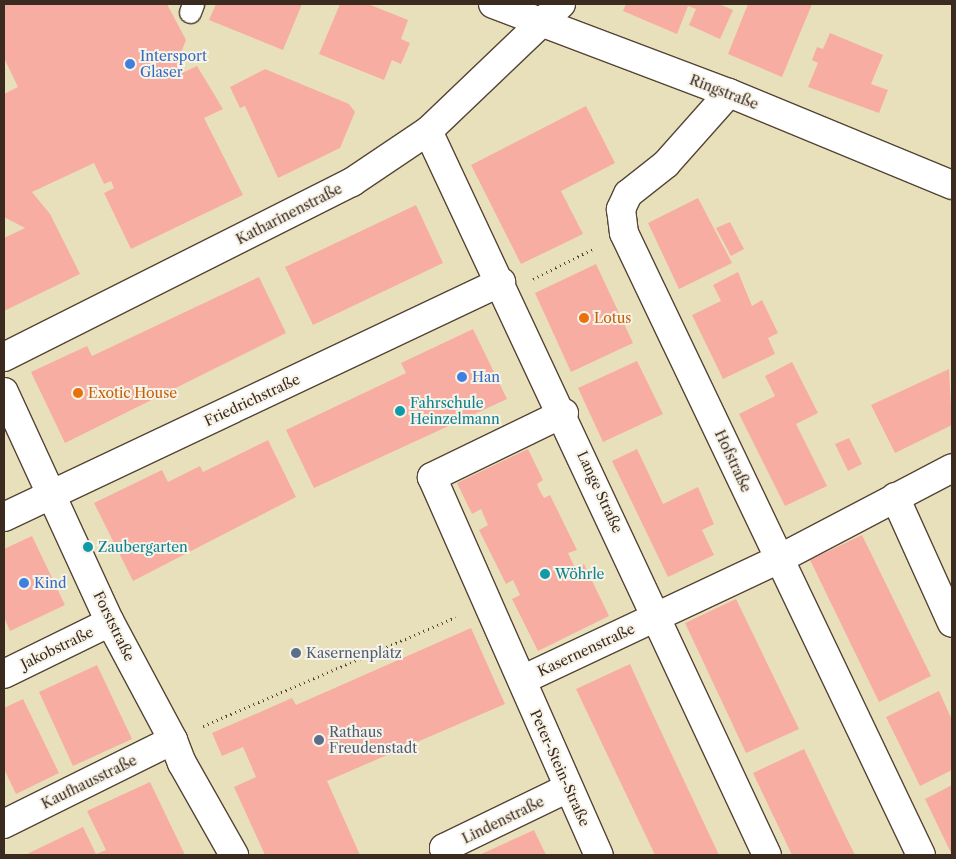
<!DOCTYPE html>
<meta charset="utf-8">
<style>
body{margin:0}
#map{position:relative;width:956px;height:859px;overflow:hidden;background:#e8e0bb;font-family:"Libre Caslon Text",serif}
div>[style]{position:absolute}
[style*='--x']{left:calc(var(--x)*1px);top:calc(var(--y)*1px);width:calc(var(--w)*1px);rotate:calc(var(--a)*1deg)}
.building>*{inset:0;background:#f8ada2}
.path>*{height:3px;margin-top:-1.5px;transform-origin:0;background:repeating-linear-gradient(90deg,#554536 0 1px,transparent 0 5px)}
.roads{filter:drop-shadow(1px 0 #554536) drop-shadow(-1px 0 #554536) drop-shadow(0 1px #554536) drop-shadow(0 -1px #554536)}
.service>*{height:21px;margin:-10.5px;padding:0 10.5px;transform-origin:10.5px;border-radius:10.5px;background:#fff}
.pedestrian>*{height:28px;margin:-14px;padding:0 14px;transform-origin:14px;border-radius:14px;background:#fff}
.minor>*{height:28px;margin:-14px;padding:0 14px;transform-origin:14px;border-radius:14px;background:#fff}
.tertiary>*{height:28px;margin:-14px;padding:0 14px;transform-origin:14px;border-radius:14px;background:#fff}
.dots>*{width:14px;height:14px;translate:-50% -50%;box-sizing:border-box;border:2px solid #f7f3e8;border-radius:50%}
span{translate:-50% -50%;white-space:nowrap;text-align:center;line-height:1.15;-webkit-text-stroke:4px #f7f3e8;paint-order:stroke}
.shop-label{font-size:14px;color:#366cbe}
.left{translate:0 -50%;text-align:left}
.street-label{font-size:14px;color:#3b2a1e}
.food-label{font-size:14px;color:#c56008}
.culture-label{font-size:14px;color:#0d838f}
.service-label{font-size:14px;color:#4e5e75}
.frame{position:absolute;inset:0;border:5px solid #3b2a1e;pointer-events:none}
</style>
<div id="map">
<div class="building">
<div style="clip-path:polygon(4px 4px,167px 4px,186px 40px,178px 60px,184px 72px,197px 66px,223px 109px,204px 118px,243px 195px,131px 249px,104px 193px,114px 188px,111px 181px,104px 184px,94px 163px,32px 192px,50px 214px,80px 274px,4px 311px,4px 238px,25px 228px,4px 217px,4px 94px,18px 87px,4px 58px)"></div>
<div style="clip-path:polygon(216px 4px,302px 4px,283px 50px,209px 20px)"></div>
<div style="clip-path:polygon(340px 4px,368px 4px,408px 20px,401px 39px,410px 43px,401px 64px,392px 60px,384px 80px,319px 54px)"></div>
<div style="clip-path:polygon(626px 4px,719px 4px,733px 10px,720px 39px,689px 25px,696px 9px,688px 6px,677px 34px,623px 11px)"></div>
<div style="clip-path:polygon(748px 4px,812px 4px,782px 77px,728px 54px)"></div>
<div style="clip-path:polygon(830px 33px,883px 55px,871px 84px,888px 90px,879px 113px,808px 87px,818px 63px,812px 60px,817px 47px,823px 49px)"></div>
<div style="clip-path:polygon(265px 69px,349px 104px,355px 112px,340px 148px,278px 178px,245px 106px,240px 108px,230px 87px)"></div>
<div style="clip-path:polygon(586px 106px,615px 163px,561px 191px,583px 234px,521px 264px,471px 165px)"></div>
<div style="clip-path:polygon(698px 198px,732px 263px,679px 289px,648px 223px)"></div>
<div style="clip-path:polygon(416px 205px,443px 263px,313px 325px,285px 267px)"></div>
<div style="clip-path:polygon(730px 222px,744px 249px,731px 256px,716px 228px)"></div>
<div style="clip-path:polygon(596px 264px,633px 343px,571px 372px,535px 293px)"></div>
<div style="clip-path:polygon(738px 272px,752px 306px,762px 300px,778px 333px,768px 338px,775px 354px,723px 379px,692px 315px,721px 301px,713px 285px)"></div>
<div style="clip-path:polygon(259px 277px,286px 333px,65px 443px,31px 372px,87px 346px,92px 356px)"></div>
<div style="clip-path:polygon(473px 329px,507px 399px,314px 488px,286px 430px,406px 373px,401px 363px)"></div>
<div style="clip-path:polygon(637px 361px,663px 414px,603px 442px,578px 388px)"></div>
<div style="clip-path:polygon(792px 362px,818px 413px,796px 424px,827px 486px,785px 506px,739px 414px,775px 396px,765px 376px)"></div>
<div style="clip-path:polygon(949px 369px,952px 425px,895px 453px,871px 405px)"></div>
<div style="clip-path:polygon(849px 438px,862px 464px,848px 471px,835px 444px)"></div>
<div style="clip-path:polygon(268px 440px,296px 497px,133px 581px,94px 503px,162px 470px,168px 482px,200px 466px,203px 472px)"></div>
<div style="clip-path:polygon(528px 449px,543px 480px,537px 484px,540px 491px,544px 498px,550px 495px,577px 550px,568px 553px,575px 568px,584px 564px,609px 616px,538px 651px,512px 599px,520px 595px,513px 580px,506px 584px,479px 530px,488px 525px,481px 509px,472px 514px,457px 483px)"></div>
<div style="clip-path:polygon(637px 449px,663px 504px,698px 487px,714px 524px,702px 530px,714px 555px,668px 577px,612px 461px)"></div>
<div style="clip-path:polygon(862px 535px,931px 676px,879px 702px,810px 560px)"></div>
<div style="clip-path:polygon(32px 536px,65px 605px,10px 631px,4px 617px,4px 549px)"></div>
<div style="clip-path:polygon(736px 599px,799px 729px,746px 753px,685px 623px)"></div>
<div style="clip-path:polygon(471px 628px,505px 704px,327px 781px,360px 855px,265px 855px,234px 787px,256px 777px,243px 747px,222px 756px,212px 733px,292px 698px,296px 705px)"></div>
<div style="clip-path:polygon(630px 664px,649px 706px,719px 855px,655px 855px,576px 689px)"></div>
<div style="clip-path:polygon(97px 665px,132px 739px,73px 766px,39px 692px)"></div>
<div style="clip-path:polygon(939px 691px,952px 720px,952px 770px,920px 786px,886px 717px)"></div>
<div style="clip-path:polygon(23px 699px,59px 773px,16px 794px,4px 769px,4px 708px)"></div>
<div style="clip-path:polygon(804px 749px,847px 839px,855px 855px,792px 855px,753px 773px)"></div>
<div style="clip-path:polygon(150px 782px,185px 855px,25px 855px,83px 827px,96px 854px,106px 850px,87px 811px)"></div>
<div style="clip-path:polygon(952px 785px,952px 855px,925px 799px)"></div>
<div style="clip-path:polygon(534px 830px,546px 855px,479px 855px)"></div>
</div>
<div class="path">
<div style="--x:533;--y:279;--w:69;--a:-26.6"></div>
<div style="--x:203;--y:726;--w:275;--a:-23.3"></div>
</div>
<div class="roads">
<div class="service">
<div style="--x:190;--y:12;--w:9;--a:-69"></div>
</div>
<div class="pedestrian">
<div style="--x:4;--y:392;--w:253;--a:65.3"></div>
<div style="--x:173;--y:740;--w:25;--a:69"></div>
<div style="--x:182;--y:763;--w:106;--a:60.5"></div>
</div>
<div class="minor">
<div style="--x:729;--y:93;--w:95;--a:131.6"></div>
<div style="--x:666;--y:164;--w:48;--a:141.7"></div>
<div style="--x:628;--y:194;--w:17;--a:115"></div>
<div style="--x:621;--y:209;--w:24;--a:83"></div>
<div style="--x:624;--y:233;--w:689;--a:64.48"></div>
<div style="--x:428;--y:131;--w:799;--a:64.91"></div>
<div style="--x:4;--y:357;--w:390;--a:-26.7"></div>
<div style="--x:352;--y:182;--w:92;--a:-33.9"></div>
<div style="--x:428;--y:131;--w:184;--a:-43.7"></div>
<div style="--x:564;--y:413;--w:147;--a:154.1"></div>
<div style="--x:432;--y:477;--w:413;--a:66.2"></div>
<div style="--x:895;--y:497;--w:138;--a:65.7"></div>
<div style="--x:4;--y:517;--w:550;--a:-25.31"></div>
<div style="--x:4;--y:674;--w:118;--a:-26.1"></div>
<div style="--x:110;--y:622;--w:134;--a:61.9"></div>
<div style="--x:173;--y:740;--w:189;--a:153.6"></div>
<div style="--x:522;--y:680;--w:284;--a:-25.2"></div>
<div style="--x:779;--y:559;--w:195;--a:-27.7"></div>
<div style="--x:448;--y:855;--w:8;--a:-120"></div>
<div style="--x:444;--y:848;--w:138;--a:-25.8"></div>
</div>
<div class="tertiary">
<div style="--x:493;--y:4;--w:252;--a:20.7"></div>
<div style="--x:729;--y:93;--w:241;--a:22.4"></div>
</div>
</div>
<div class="dots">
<div style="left:130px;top:64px;background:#3f7fe0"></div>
<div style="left:584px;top:318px;background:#e8710a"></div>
<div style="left:462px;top:377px;background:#3f7fe0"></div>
<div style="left:78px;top:393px;background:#e8710a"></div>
<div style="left:400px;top:411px;background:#0f9aa8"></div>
<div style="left:88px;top:547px;background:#0f9aa8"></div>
<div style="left:545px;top:574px;background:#0f9aa8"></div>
<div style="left:24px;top:583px;background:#3f7fe0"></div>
<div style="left:296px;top:653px;background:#5c6f8a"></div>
<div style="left:319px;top:740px;background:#5c6f8a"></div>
</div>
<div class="shop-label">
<span class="left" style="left:140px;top:64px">Intersport<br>Glaser</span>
<span class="left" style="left:472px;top:377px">Han</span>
<span class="left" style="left:34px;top:583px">Kind</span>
</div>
<div class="street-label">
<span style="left:724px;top:92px;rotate:21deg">Ringstraße</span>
<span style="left:289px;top:214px;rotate:-27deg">Katharinenstraße</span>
<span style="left:252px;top:400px;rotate:-25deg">Friedrichstraße</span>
<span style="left:733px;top:461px;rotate:65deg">Hofstraße</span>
<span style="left:600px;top:492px;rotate:65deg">Lange Straße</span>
<span style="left:114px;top:626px;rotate:64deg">Forststraße</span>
<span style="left:57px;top:648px;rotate:-26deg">Jakobstraße</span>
<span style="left:586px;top:650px;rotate:-25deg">Kasernenstraße</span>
<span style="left:560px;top:768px;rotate:66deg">Peter-Stein-Straße</span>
<span style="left:89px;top:782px;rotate:-26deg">Kaufhausstraße</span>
<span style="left:503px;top:820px;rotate:-26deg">Lindenstraße</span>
</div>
<div class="food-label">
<span class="left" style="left:594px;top:318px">Lotus</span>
<span class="left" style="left:88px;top:393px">Exotic House</span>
</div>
<div class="culture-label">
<span class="left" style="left:410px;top:411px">Fahrschule<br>Heinzelmann</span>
<span class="left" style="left:98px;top:547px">Zaubergarten</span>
<span class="left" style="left:555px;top:574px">Wöhrle</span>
</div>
<div class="service-label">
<span class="left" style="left:306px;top:653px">Kasernenplatz</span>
<span class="left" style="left:329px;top:740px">Rathaus<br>Freudenstadt</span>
</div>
<div class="frame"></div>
</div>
